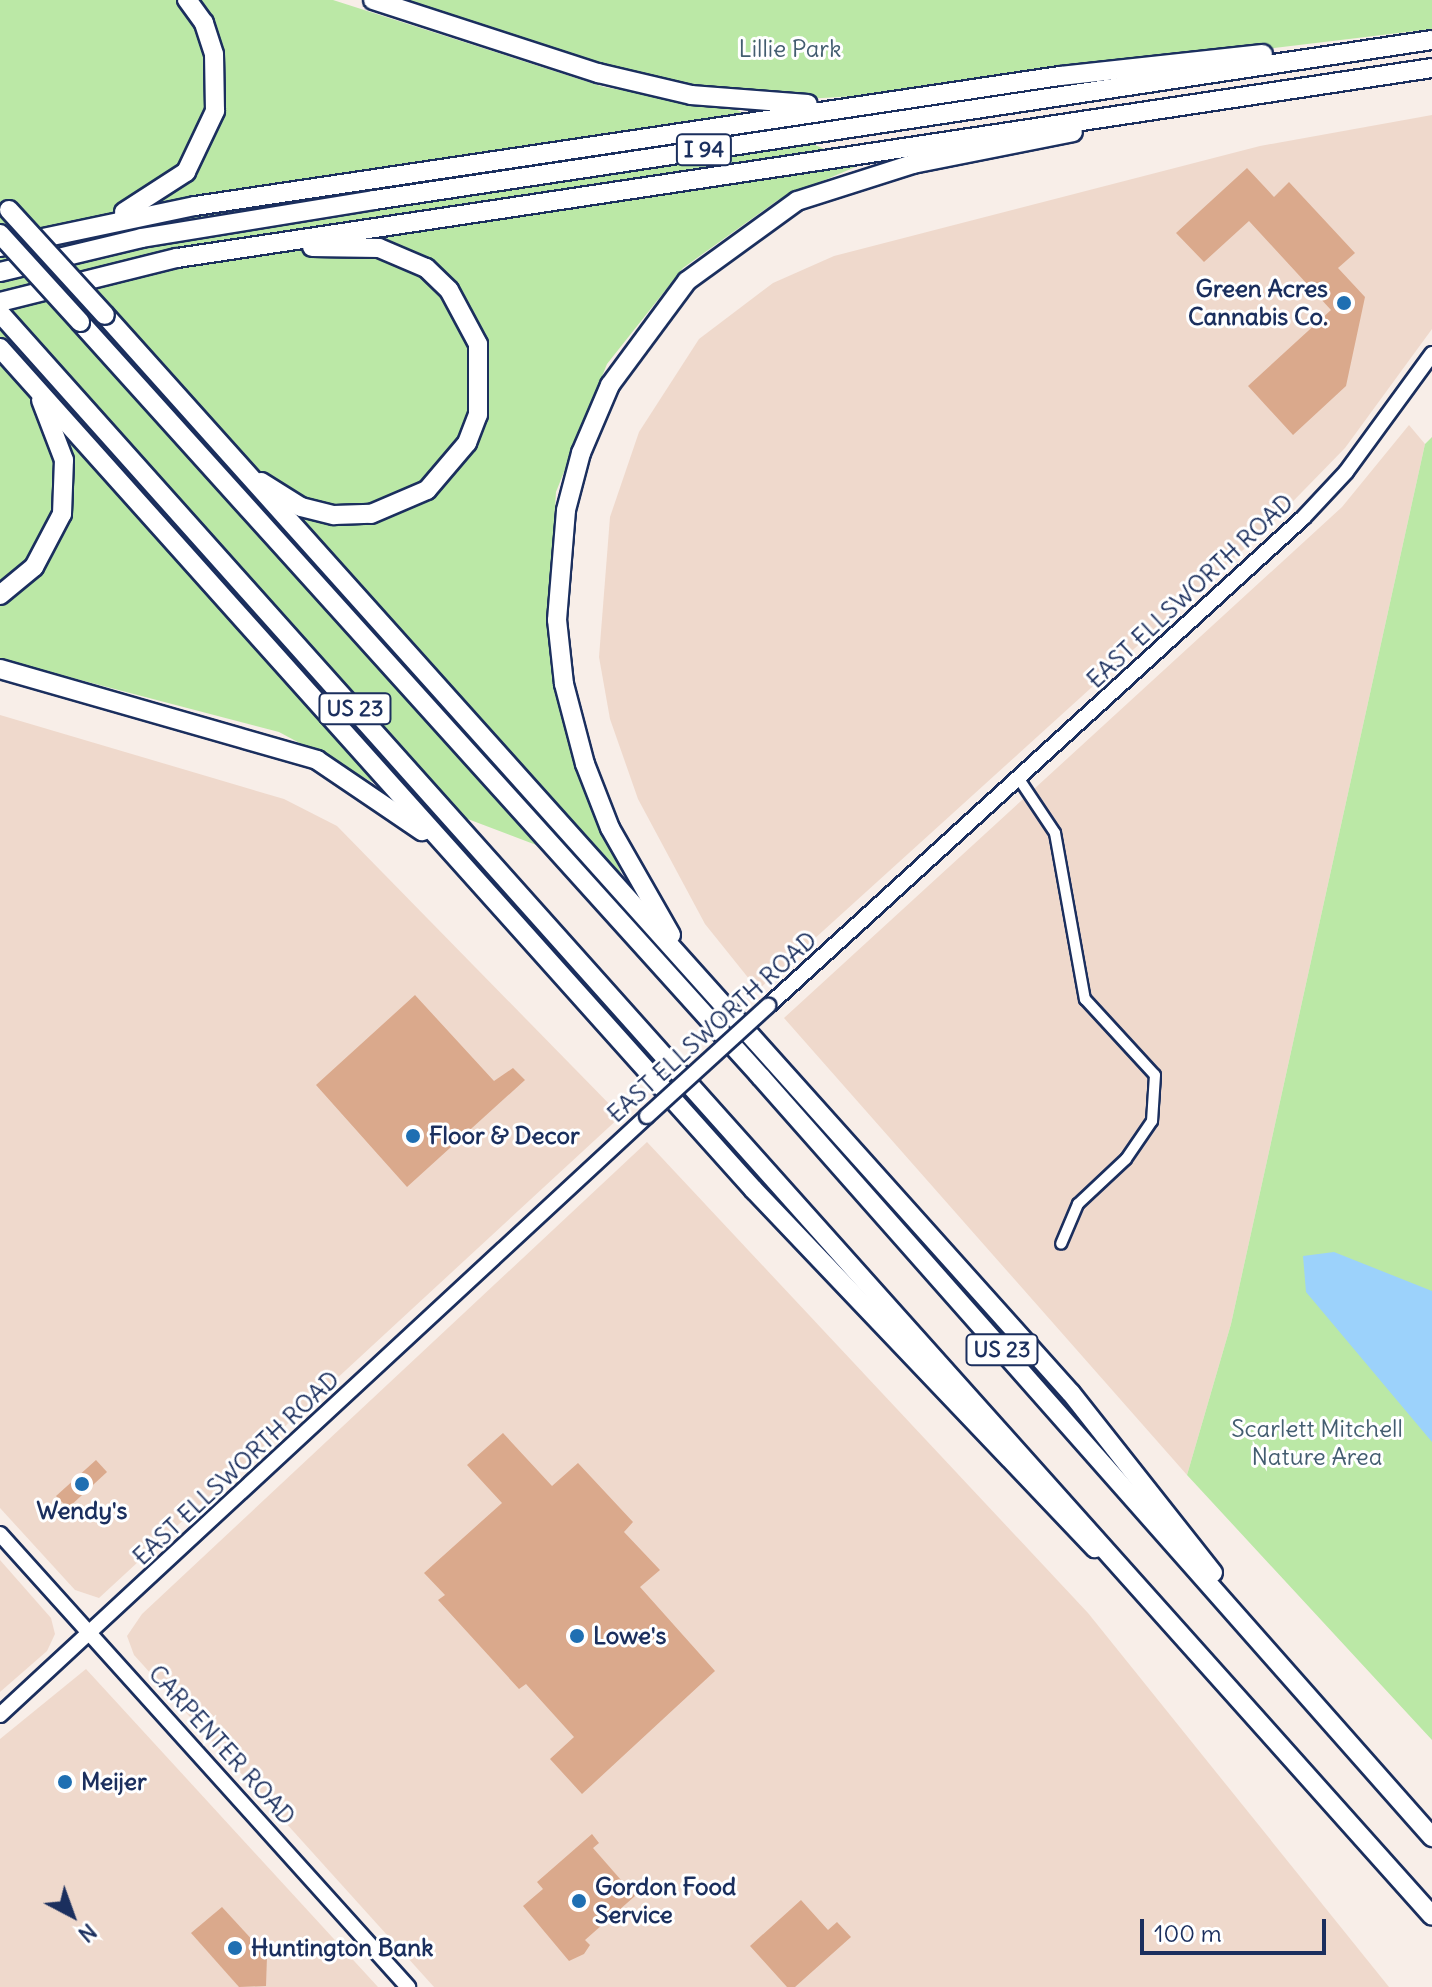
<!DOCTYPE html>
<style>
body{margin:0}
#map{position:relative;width:1432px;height:1987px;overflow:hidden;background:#f8eee8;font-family:Delius,sans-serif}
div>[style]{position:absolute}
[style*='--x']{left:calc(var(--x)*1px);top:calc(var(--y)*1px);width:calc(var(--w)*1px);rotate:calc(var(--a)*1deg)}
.built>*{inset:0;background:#efd9cc}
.green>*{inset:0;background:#bbe8a6}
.water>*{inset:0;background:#9cd2fb}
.building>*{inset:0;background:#daa98c}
.roads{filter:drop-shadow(2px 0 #1b2f5e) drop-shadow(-2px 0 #1b2f5e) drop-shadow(0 2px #1b2f5e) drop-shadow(0 -2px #1b2f5e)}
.minor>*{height:10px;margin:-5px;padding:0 5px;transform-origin:5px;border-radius:5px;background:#fff}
.secondary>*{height:14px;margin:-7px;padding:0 7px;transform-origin:7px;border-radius:7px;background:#fff}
.motorway>*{height:18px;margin:-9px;padding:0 9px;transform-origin:9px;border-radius:9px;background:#fff}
.bridges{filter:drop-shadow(2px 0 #1b2f5e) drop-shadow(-2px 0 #1b2f5e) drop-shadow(0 2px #1b2f5e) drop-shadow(0 -2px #1b2f5e)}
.secondary-bridge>*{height:14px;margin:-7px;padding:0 7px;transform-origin:7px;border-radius:7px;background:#fff}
.motorway-bridge>*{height:18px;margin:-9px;padding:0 9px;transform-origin:9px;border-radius:9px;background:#fff}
.dots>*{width:22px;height:22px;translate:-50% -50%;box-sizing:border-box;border:4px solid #fff;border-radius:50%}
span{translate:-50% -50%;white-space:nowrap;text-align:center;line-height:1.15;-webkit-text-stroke:6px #fff;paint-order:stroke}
.shield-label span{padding:2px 6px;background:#fff;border:2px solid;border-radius:6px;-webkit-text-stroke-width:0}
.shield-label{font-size:22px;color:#1b2f5e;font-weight:700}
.park-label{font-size:24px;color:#435d70}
.poi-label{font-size:24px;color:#1b2f5e;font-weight:700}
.right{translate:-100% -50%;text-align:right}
.left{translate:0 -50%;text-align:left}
.street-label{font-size:24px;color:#1b2f5e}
.north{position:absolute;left:32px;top:1875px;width:80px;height:80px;-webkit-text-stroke:6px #fff;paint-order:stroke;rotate:139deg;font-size:22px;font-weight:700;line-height:32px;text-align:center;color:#1b2f5e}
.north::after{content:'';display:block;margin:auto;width:28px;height:36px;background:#1b2f5e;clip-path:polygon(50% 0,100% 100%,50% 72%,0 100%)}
.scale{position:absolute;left:1140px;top:1919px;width:186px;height:36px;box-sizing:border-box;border:4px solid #1b2f5e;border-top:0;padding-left:10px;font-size:24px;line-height:28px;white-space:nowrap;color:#1b2f5e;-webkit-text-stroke:6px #fff;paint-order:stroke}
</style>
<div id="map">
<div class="built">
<div style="clip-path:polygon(1432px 115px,1432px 329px,1345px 448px,1264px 531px,758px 990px,705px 924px,638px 799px,610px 719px,599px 657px,610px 517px,639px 432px,699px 339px,773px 283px,834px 256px,1260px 146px)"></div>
<div style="clip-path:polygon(1409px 425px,1425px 444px,1231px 1324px,1187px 1475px,784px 1018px,1342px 507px)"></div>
<div style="clip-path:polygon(0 715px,284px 799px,337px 826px,621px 1116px,99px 1598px,75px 1590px,0 1508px)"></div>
<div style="clip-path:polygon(647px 1142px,1088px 1613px,1389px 1987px,434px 1987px,134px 1655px,127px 1636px,142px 1614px)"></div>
<div style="clip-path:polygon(0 1560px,51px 1618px,55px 1634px,47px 1651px,0 1692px)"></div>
<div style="clip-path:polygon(86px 1669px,378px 1987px,0 1987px,0 1739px)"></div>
</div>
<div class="green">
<div style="clip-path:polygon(0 0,333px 0,604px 87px,737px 110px,860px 165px,778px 200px,683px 268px,607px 364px,556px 492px,548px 623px,570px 746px,623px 878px,378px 785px,279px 732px,0 659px)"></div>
<div style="clip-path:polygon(397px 0,1432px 0,1432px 29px,893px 94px,787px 100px,637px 76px)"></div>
<div style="clip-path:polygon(1432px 437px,1432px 1740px,1187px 1475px,1231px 1324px,1425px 444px)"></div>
</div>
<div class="water">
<div style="clip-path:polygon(1334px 1252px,1432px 1291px,1432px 1442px,1306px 1292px,1303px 1256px)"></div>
</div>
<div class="building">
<div style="clip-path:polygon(1247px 168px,1274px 197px,1289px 182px,1355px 253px,1338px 268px,1365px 297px,1346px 386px,1293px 435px,1248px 386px,1331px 310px,1249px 221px,1204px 262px,1176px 233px)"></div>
<div style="clip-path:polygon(415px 995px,494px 1081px,513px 1068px,525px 1080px,407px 1187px,316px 1085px)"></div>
<div style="clip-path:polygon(503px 1433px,552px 1486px,578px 1463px,633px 1522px,624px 1532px,660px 1570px,640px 1587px,715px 1671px,582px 1794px,550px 1759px,574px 1737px,526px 1684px,519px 1689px,438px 1600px,445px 1595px,424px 1573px,502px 1503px,467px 1465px)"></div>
<div style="clip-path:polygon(96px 1460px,107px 1472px,68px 1508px,56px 1496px)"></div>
<div style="clip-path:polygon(592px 1834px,599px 1843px,593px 1848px,635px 1896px,585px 1940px,590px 1945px,584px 1954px,569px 1961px,523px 1906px,543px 1889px,537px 1882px)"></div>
<div style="clip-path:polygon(801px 1900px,828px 1930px,837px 1922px,851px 1937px,795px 1987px,787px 1987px,750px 1946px)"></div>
<div style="clip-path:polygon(222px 1907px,267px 1956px,266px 1986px,239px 1987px,191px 1933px)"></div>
</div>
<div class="roads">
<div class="minor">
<div style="--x:1019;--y:779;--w:65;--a:56.3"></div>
<div style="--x:1055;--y:833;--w:169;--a:79.8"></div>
<div style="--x:1085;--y:999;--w:103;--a:47.4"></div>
<div style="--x:1155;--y:1075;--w:46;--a:93.7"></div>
<div style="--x:1152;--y:1121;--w:46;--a:124.4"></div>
<div style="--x:1126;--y:1159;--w:66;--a:136.8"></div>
<div style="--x:1078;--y:1204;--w:43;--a:113"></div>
</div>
<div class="secondary">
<div style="--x:768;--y:1006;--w:724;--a:-42.37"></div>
<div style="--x:1303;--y:518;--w:63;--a:-46.9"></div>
<div style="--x:1346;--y:472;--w:146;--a:-53.9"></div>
<div style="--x:0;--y:1534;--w:610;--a:47.99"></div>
<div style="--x:0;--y:1715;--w:882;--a:-42.79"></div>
</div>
<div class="motorway">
<div style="--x:373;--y:0;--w:237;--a:18"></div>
<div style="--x:598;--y:73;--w:96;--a:13.3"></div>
<div style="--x:691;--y:95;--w:117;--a:4.4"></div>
<div style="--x:124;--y:212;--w:74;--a:-32.8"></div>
<div style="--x:186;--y:172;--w:68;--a:-64.6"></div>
<div style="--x:215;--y:111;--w:57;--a:-91"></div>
<div style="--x:214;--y:54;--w:33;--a:-108"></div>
<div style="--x:204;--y:23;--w:29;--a:-126"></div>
<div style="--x:0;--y:247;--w:199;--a:-11.9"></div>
<div style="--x:195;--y:206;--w:875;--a:-8.55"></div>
<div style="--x:1060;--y:76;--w:204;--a:-6.2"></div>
<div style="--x:0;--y:272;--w:146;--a:-13.5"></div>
<div style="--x:142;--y:238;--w:235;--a:-9.3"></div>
<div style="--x:374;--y:200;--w:1070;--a:-8.6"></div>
<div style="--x:0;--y:302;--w:182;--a:-14"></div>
<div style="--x:177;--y:258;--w:1269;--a:-8.61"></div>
<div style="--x:0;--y:313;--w:2149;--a:48.22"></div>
<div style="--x:105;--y:315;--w:1447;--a:48.14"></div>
<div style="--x:1071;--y:1393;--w:229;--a:51.7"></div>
<div style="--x:80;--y:322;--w:1017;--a:47.95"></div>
<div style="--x:761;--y:1077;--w:1014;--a:48.56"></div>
<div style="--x:0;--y:348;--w:1129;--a:48.16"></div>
<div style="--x:753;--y:1189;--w:496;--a:46.4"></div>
<div style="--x:261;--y:482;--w:47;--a:32"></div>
<div style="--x:301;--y:507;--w:34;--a:14"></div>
<div style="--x:334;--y:515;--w:37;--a:-2"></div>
<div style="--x:371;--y:514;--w:61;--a:-23.2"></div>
<div style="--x:427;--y:490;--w:62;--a:-49.6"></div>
<div style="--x:467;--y:443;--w:30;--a:-69"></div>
<div style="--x:478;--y:415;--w:71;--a:-90"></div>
<div style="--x:478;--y:344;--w:61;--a:-118.2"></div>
<div style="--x:449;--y:290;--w:32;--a:-136"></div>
<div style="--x:426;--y:268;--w:51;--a:-156.9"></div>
<div style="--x:379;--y:248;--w:67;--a:-179.1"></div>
<div style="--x:0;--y:595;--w:44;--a:-39.5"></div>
<div style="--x:34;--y:567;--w:60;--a:-62.2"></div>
<div style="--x:62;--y:514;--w:54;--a:-87.9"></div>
<div style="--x:64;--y:460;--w:64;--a:-111"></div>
<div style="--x:0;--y:669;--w:330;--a:16"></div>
<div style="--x:317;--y:760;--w:127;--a:34.1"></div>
<div style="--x:671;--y:935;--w:123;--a:-119.7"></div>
<div style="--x:610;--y:828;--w:69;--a:-111.3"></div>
<div style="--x:585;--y:764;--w:83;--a:-104.7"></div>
<div style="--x:564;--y:684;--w:64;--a:-96.2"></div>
<div style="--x:557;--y:620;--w:110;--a:-85.3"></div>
<div style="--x:566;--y:510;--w:59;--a:-75.3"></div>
<div style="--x:581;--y:453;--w:74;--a:-66.9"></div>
<div style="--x:610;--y:385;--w:129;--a:-53.5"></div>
<div style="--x:687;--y:281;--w:136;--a:-36"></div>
<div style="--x:797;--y:201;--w:122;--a:-17.7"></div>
<div style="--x:913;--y:164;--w:163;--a:-11.3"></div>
</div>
</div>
<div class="bridges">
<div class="secondary-bridge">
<div style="--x:647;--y:1116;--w:164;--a:-42.3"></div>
</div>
<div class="motorway-bridge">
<div style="--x:9;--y:210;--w:142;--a:47.6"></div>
<div style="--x:0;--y:234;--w:119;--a:47.7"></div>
</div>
</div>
<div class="dots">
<div style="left:1344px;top:303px;background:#1f6fb2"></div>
<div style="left:413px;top:1136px;background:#1f6fb2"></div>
<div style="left:82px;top:1484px;background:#1f6fb2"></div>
<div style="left:577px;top:1636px;background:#1f6fb2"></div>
<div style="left:65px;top:1782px;background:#1f6fb2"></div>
<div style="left:579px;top:1901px;background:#1f6fb2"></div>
<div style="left:235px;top:1948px;background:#1f6fb2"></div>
</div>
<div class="shield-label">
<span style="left:704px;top:150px">I 94</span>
<span style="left:355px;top:709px">US 23</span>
<span style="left:1002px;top:1350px">US 23</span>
</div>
<div class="park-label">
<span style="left:790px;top:49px">Lillie Park</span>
<span style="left:1317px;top:1443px">Scarlett Mitchell<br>Nature Area</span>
</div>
<div class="poi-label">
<span class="right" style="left:1328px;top:303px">Green Acres<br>Cannabis Co.</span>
<span class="left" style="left:429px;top:1136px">Floor &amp; Decor</span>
<span style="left:82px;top:1511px">Wendy's</span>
<span class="left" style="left:593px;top:1636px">Lowe's</span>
<span class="left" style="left:81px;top:1782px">Meijer</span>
<span class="left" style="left:595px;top:1901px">Gordon Food<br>Service</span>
<span class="left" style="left:251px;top:1948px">Huntington Bank</span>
</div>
<div class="street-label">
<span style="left:1190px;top:591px;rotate:-43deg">EAST ELLSWORTH ROAD</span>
<span style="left:712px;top:1027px;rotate:-42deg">EAST ELLSWORTH ROAD</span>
<span style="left:236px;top:1468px;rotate:-43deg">EAST ELLSWORTH ROAD</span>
<span style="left:222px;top:1745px;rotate:48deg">CARPENTER ROAD</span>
</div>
<div class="north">N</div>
<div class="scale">100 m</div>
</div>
